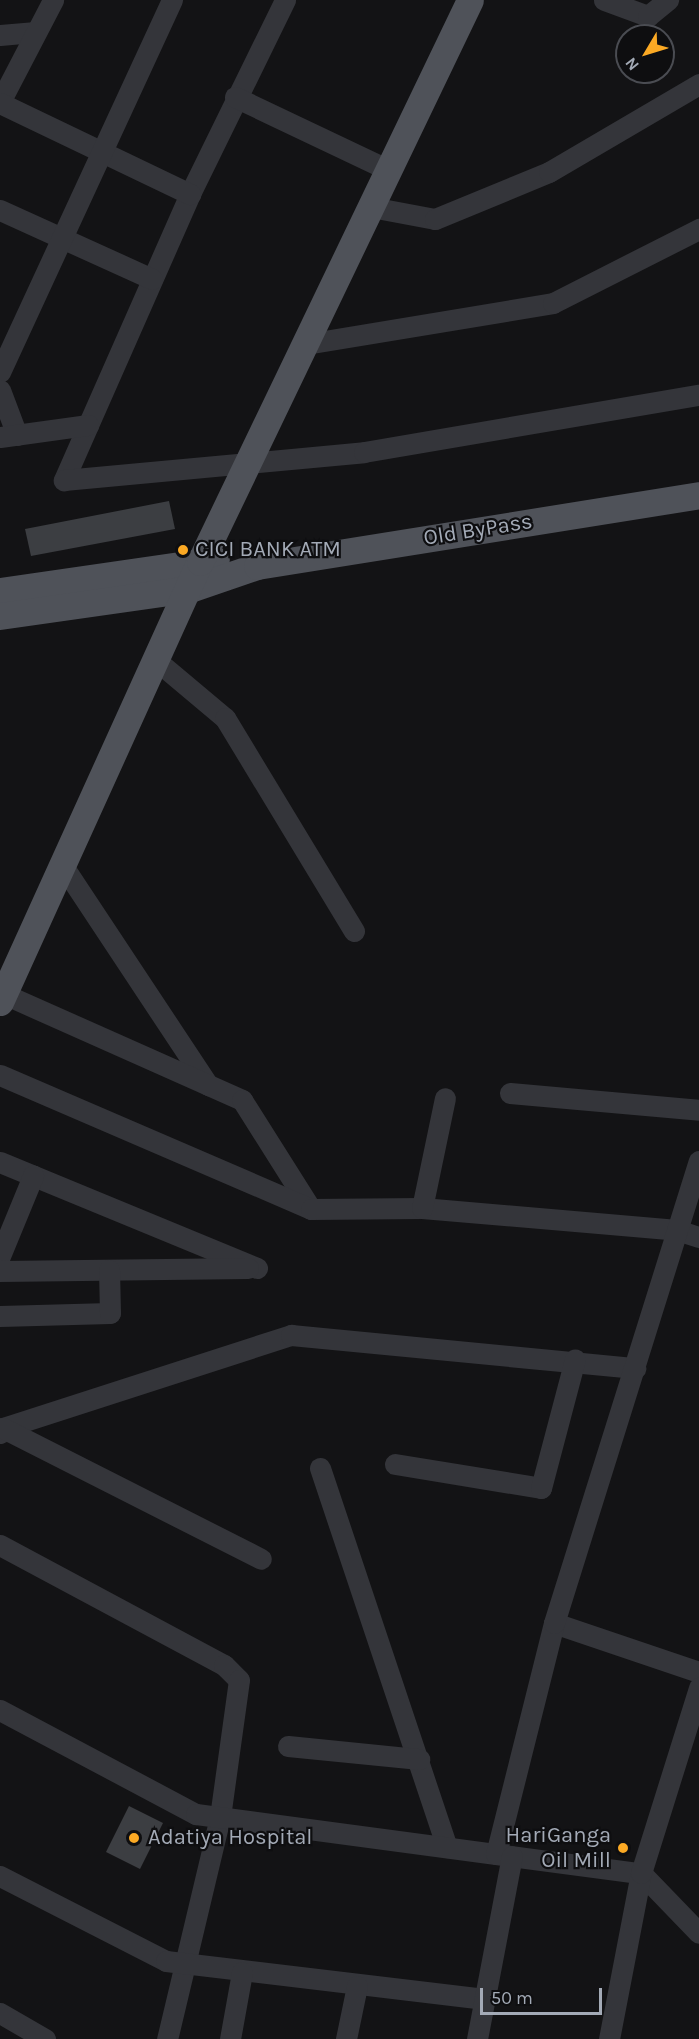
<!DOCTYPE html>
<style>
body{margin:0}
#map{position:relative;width:699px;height:2039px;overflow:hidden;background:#131315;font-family:Karla,sans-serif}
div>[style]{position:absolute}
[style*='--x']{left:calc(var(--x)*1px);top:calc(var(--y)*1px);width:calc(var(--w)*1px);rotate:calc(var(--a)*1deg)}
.building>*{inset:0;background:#3c3e42}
.minor>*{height:21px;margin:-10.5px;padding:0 10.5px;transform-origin:10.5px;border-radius:10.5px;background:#34353a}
.major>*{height:27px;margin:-13.5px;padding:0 13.5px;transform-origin:13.5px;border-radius:13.5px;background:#4f5259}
.dots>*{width:16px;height:16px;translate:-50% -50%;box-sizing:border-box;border:3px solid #0e0e10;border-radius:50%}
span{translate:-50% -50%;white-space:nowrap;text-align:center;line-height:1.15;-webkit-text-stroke:4.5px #0e0e10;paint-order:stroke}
.street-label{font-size:22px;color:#a3aab6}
.poi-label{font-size:22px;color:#a3aab6}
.left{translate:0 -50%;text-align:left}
.right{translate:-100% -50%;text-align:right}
.north{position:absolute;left:615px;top:24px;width:60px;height:60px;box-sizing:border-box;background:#0e0e10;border:2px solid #4a4c52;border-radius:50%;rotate:232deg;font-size:16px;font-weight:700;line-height:24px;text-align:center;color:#a3aab6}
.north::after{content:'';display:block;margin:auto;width:21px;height:27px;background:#fba924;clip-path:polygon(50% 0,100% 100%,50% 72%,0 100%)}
.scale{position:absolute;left:480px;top:1988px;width:122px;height:27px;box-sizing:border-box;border:3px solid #a3aab6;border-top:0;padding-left:8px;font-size:18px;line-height:21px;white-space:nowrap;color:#a3aab6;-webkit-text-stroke:4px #0e0e10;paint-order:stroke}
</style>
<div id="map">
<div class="building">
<div style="clip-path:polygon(169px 501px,175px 529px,31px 556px,25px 529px)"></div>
<div style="clip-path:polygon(129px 1806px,163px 1823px,140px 1869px,106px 1852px)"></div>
</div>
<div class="minor">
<div style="--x:285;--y:0;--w:216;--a:116.1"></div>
<div style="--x:190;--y:194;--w:313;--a:113.8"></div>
<div style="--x:64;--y:480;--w:301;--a:-5.3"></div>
<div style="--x:364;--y:452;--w:340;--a:-9.7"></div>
<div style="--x:604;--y:0;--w:47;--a:20"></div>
<div style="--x:648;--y:16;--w:26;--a:-39"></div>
<div style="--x:0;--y:35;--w:36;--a:-5"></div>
<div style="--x:235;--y:97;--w:170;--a:25.4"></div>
<div style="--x:0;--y:102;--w:115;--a:-62.5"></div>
<div style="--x:0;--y:103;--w:211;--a:25.6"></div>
<div style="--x:371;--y:207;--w:65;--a:10.6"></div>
<div style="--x:435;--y:219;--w:123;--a:-22.4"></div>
<div style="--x:549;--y:172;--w:174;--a:-30.4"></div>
<div style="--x:0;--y:210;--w:167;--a:24.4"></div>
<div style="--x:306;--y:344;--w:250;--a:-9.4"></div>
<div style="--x:553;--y:303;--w:164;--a:-26.9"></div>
<div style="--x:0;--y:372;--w:410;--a:-65.2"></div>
<div style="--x:0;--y:390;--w:48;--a:69.3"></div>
<div style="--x:0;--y:437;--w:89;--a:-7.8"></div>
<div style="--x:157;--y:661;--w:89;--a:40"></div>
<div style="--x:225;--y:718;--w:249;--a:58.8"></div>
<div style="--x:63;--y:866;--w:263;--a:56.5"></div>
<div style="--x:4;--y:994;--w:261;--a:24"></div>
<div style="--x:242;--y:1100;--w:129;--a:57.7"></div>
<div style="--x:0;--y:1075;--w:339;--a:23.3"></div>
<div style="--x:311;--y:1209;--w:111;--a:-0.5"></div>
<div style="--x:422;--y:1208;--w:256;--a:4.9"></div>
<div style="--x:677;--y:1230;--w:23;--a:18"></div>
<div style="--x:510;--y:1093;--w:190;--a:5.1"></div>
<div style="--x:0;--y:1162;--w:278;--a:22.4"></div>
<div style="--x:422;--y:1208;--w:112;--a:-78.2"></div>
<div style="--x:0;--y:1256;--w:87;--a:-67.6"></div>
<div style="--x:0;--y:1271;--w:248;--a:-0.7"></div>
<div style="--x:0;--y:1316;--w:110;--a:-1.6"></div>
<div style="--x:110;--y:1313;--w:43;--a:-91.3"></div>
<div style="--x:3;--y:1428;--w:303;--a:-17.9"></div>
<div style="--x:291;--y:1335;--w:346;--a:5.5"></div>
<div style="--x:0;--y:1433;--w:6;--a:-59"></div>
<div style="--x:3;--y:1428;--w:289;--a:26.9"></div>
<div style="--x:395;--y:1464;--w:148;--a:9.3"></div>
<div style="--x:541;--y:1488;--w:133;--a:-75.2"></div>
<div style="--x:320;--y:1468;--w:400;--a:71.5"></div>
<div style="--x:0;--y:1545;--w:254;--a:28.2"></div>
<div style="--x:224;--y:1665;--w:21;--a:45"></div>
<div style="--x:239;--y:1680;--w:138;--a:97.9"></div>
<div style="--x:220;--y:1817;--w:228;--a:103.4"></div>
<div style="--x:554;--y:1623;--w:153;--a:18.7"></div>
<div style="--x:0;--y:1710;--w:222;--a:28"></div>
<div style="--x:196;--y:1814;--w:449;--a:7.6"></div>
<div style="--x:641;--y:1873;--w:83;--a:46"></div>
<div style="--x:288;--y:1746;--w:132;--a:5.7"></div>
<div style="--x:496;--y:1854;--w:238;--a:-75.9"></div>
<div style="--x:554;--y:1623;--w:484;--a:-72.6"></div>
<div style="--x:0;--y:1876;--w:186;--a:27.1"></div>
<div style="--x:166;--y:1961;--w:321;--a:6.8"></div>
<div style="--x:0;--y:2013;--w:52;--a:30"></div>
<div style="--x:230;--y:2039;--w:68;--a:-79.8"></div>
<div style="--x:346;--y:2039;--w:54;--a:-78.3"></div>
<div style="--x:477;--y:2039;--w:186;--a:-79.2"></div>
<div style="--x:609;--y:2039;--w:169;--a:-79.1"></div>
<div style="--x:641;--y:1873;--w:194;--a:-72.6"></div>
</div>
<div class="major">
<div style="--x:0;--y:591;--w:218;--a:-8.2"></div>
<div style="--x:0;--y:616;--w:192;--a:-8.1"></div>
<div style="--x:190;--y:589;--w:71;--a:-18.9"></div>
<div style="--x:257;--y:566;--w:448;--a:-9.1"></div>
<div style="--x:0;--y:1002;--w:483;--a:-65.6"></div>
<div style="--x:200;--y:562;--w:623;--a:-64.34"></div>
</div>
<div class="dots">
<div style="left:183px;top:550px;background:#fba924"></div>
<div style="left:134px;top:1838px;background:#fba924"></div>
<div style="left:623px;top:1848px;background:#fba924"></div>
</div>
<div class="street-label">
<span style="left:478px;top:530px;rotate:-9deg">Old ByPass</span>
</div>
<div class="poi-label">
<span class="left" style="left:195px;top:550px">CICI BANK ATM</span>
<span class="right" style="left:611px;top:1848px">HariGanga<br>Oil Mill</span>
<span class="left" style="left:148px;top:1838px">Adatiya Hospital</span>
</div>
<div class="north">N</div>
<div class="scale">50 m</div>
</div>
